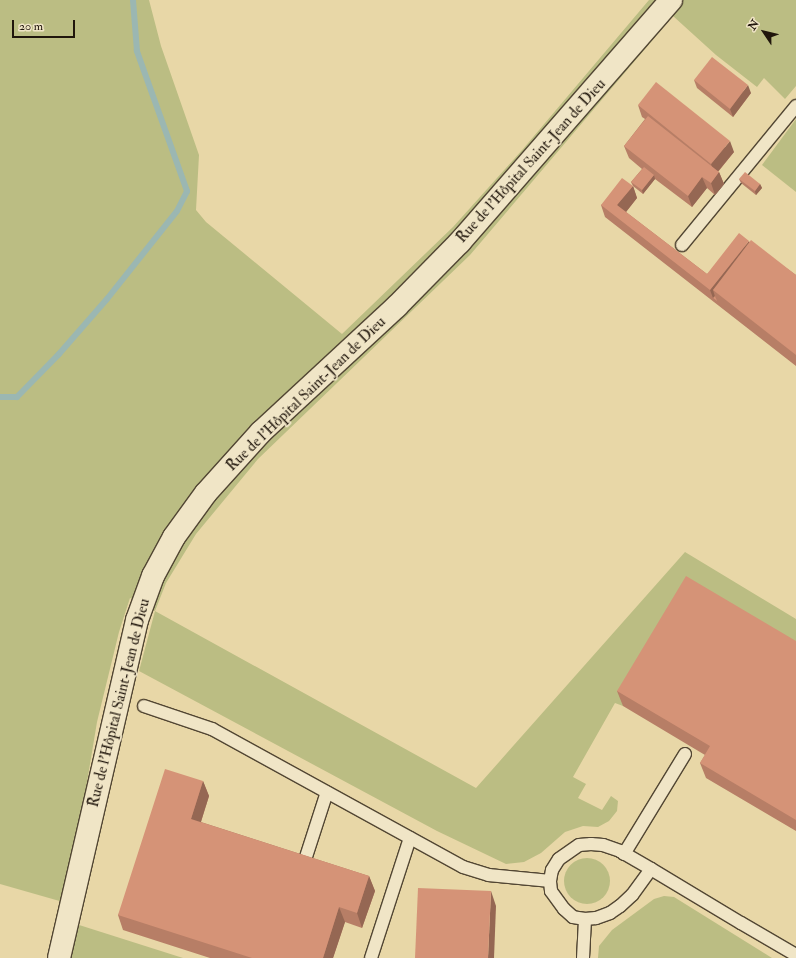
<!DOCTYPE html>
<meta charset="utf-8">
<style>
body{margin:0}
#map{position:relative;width:796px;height:958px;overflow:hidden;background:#e8d7a7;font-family:"IM FELL Double Pica",serif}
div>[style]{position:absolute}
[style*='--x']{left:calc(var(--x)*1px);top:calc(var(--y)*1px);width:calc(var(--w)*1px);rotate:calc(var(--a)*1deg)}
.green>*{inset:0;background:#bbbd83}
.round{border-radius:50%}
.stream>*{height:6px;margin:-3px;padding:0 3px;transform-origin:3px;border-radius:3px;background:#9bb7b2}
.roads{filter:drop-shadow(1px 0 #524633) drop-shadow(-1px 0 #524633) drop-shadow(0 1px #524633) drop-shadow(0 -1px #524633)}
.service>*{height:12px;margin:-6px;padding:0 6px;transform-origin:6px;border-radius:6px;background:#f0e5c6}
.minor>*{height:22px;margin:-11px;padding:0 11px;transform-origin:11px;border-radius:11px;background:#f0e5c6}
.wall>*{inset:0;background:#b77e66}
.shaded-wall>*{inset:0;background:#956753}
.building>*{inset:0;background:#d59377}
span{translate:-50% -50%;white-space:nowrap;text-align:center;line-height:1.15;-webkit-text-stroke:3.5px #f0e5c6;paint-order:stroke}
.street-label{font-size:15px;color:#20160c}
.north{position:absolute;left:744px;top:12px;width:40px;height:40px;-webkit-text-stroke:3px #f0e5c6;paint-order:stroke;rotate:305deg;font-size:11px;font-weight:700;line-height:16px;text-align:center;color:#20160c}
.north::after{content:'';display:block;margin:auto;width:14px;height:18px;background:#20160c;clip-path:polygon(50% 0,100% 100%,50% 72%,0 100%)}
.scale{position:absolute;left:12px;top:20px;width:63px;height:18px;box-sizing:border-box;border:2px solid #20160c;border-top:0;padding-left:5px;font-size:12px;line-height:14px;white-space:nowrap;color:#20160c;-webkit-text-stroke:3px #f0e5c6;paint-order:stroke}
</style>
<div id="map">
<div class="green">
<div style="clip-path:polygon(0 0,149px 0,161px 46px,199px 155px,196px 210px,206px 222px,342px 334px,453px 227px,523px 149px,649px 0,796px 0,796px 86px,785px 99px,764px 78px,757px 87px,716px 55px,673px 16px,470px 255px,258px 459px,196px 534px,166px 583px,155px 611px,476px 788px,685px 552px,796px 619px,796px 653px,623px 706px,615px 703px,573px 777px,586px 784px,578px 798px,602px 810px,611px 796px,618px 801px,617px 811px,609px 821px,598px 827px,583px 826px,565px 832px,541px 853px,524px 862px,506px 864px,437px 831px,139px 671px,155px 611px,130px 598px,119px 632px,97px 722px,83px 806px,63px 902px,0 884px)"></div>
<div style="clip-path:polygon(796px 119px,796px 192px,762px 165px)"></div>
<div class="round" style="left:564px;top:858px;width:46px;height:46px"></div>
<div style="clip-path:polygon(664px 896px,674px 897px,772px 958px,598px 958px,599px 946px,612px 930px,654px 899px)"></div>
<div style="clip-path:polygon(76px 924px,183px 958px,69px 958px)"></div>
</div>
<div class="stream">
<div style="--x:0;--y:397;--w:17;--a:0"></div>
<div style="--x:17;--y:397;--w:60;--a:-45.7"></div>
<div style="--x:59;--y:354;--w:73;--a:-48.9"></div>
<div style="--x:107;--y:299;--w:112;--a:-51.5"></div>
<div style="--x:177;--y:211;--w:22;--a:-63"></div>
<div style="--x:187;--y:191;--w:149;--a:-109.7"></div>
<div style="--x:137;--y:51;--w:51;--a:-94.5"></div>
</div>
<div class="roads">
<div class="service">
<div style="--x:682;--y:245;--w:180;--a:-50.6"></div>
<div style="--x:144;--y:706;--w:72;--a:18.7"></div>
<div style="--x:212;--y:729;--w:286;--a:28.8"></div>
<div style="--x:463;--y:867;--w:27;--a:17"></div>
<div style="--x:489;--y:875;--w:61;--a:5.6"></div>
<div style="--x:624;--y:854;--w:117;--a:-58.6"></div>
<div style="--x:305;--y:860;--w:71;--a:-72.1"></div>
<div style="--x:651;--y:869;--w:32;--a:126"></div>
<div style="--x:632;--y:895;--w:16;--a:137"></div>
<div style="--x:620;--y:906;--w:12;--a:145"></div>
<div style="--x:610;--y:913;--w:15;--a:160"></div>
<div style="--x:596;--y:918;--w:11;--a:175"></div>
<div style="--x:585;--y:919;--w:12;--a:-171"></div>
<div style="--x:573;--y:917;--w:12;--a:-138"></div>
<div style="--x:564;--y:909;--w:22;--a:-126"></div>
<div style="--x:551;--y:891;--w:10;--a:-96"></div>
<div style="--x:550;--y:881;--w:11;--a:-80"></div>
<div style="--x:552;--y:870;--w:13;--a:-58"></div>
<div style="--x:559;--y:859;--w:24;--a:-35"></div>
<div style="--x:579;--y:845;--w:12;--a:-5"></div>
<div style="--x:591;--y:844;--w:12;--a:5"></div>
<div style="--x:603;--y:845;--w:18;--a:19"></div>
<div style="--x:620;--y:851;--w:36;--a:30"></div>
<div style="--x:651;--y:869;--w:105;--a:31"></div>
<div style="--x:741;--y:923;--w:64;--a:30.2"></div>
<div style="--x:371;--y:958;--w:126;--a:-72"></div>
<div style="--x:583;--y:958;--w:39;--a:-87"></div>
</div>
<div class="minor">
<div style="--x:59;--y:958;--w:347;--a:-77"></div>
<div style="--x:137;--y:620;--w:47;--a:-70"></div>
<div style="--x:153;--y:576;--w:44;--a:-61.7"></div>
<div style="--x:174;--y:537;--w:54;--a:-54"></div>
<div style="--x:206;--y:493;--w:82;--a:-48"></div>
<div style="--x:261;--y:432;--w:185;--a:-42.8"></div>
<div style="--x:397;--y:306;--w:90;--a:-45.5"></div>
<div style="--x:460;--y:242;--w:321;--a:-48.9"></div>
</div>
</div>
<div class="wall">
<div style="clip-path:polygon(694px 80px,751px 93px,733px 117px,697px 88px)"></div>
<div style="clip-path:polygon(638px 105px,734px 152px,718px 172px,719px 172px,724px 184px,715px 195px,707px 188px,692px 207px,655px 179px,643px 194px,633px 186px,631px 182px,642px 169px,629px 158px,624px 146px,645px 119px,642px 117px)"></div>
<div style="clip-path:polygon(739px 179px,760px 184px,762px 188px,756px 195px,741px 183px)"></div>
<div style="clip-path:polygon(633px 186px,637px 198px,626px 212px,707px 274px,750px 242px,796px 275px,796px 366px,605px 217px,601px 205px)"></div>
<div style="clip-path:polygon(796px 641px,796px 831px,706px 778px,700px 763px,705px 755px,623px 706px,617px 691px)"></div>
<div style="clip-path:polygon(203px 781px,209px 796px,201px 822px,369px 876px,375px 891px,362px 928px,345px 922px,333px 958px,210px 958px,123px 930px,118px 915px)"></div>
</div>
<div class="shaded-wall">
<div style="clip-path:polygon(748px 85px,751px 93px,733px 117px,730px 109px)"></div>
<div style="clip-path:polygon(730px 141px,734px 152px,715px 175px,711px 164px)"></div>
<div style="clip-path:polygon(719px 172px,724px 184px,715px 195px,711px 183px)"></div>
<div style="clip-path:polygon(654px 175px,655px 179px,643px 194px,642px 190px)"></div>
<div style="clip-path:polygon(702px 177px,707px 188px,692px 207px,688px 196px)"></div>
<div style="clip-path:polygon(760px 184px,762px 188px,756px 195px,755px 191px)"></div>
<div style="clip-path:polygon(633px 186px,637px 198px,622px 217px,617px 205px)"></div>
<div style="clip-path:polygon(749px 241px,754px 253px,713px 290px,716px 300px,713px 298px,710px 290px)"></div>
<div style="clip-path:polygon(203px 781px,209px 796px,197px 834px,191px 819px)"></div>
<div style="clip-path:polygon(369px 876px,375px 891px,362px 928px,357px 913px)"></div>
<div style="clip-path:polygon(491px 891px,496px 906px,494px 958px,488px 958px)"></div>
<div style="clip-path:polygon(339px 907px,345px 922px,333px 958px,323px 958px)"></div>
</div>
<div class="building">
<div style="clip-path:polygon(712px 57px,748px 85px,730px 109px,694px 80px)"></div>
<div style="clip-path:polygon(656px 82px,730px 141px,711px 164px,638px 105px)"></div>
<div style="clip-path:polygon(648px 116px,719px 172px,711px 183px,702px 177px,688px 196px,624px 146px)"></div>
<div style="clip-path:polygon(644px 167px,654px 175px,642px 190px,631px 182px)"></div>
<div style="clip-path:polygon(745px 172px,760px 184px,755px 191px,739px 179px)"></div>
<div style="clip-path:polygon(622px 178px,633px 186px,617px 205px,707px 274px,739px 233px,749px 241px,710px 290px,601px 205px)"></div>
<div style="clip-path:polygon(751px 240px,796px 275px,796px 355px,713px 290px)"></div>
<div style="clip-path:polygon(715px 296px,717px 301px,713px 298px)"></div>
<div style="clip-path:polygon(686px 576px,796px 641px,796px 820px,700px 763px,710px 746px,617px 691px)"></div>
<div style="clip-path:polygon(165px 769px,203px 781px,191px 819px,369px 876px,357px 913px,339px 907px,323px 958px,252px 958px,118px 915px)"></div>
<div style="clip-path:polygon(418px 888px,491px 891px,488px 958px,415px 958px)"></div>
</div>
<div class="street-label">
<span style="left:531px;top:161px;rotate:-48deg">Rue de l'Hôpital Saint-Jean de Dieu</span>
<span style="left:306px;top:394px;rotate:-44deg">Rue de l'Hôpital Saint-Jean de Dieu</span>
<span style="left:119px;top:703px;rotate:-76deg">Rue de l'Hôpital Saint-Jean de Dieu</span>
</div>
<div class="north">N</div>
<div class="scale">20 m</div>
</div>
